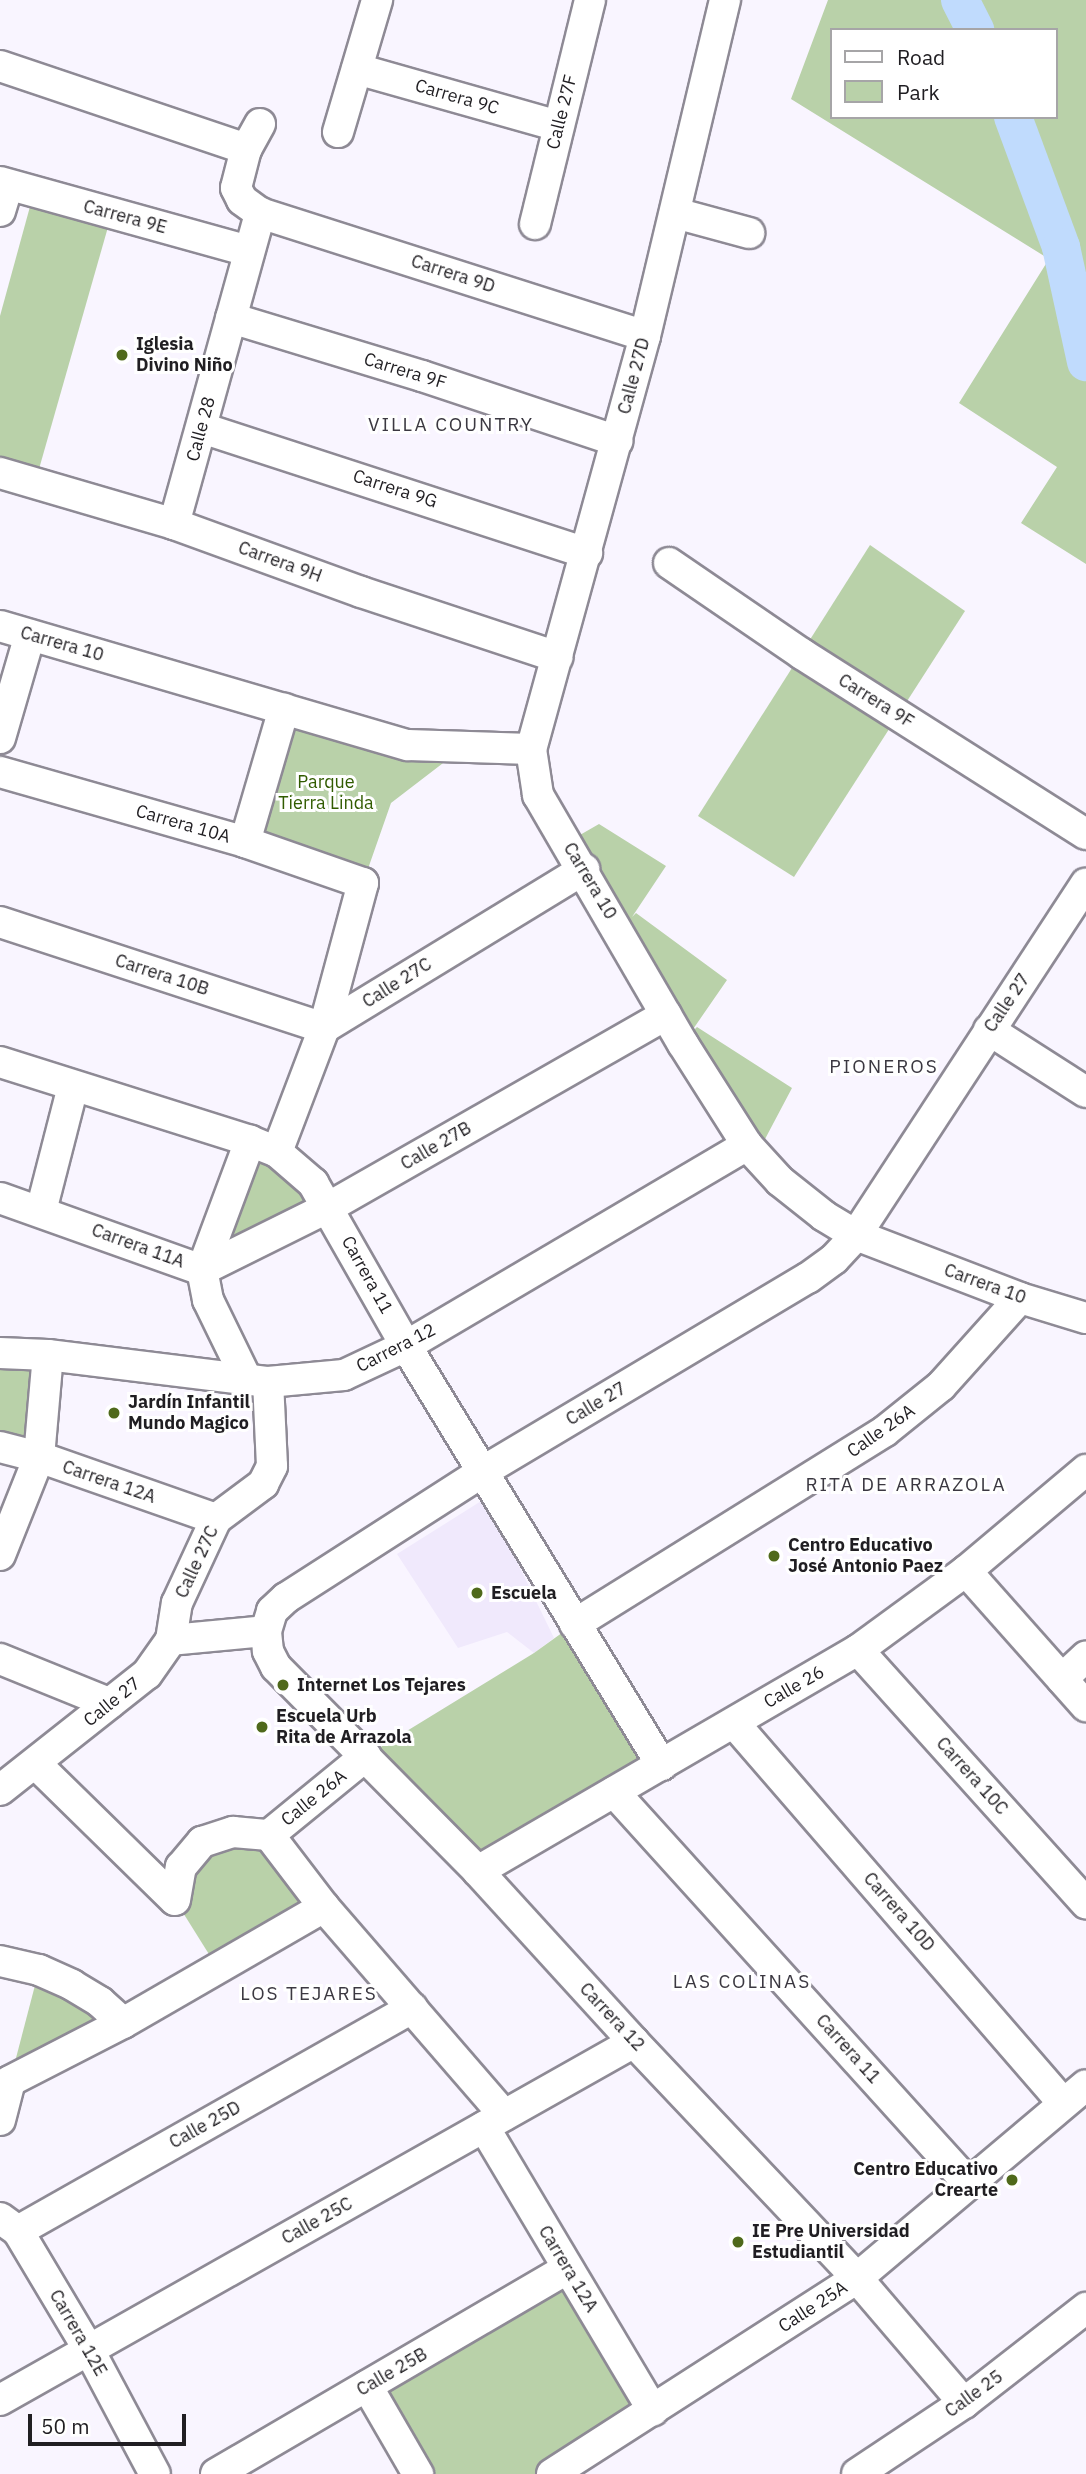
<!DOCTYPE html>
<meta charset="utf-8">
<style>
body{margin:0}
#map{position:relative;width:1086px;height:2474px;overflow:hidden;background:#f9f5ff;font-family:"IBM Plex Sans",sans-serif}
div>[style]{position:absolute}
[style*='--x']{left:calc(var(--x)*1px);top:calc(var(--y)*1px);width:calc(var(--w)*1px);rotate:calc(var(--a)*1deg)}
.built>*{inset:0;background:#f0e9fc}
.green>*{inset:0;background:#b9d1a9}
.river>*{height:38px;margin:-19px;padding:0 19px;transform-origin:19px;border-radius:19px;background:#c0dbfd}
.roads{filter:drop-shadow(2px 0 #8e8a95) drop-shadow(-2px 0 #8e8a95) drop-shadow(0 2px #8e8a95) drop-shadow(0 -2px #8e8a95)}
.minor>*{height:30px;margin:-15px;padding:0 15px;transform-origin:15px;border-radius:15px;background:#fff}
.dots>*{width:19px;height:19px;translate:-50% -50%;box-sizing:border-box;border:4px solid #fff;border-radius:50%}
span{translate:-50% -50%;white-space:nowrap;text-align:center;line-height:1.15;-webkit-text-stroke:6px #fff;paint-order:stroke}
.street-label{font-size:18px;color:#201e22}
.poi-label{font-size:18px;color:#201e22;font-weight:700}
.left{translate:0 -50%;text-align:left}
.right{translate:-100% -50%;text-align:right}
.park-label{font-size:18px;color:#315b00}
.neighbourhood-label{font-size:19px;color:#3b3841;letter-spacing:2px}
.legend{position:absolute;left:830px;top:28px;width:228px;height:91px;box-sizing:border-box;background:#fff;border:2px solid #a6a5a7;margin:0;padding:9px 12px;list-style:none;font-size:21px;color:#201e22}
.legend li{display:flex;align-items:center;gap:14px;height:35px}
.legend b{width:35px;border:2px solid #a6a5a7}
.scale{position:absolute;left:28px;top:2414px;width:158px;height:32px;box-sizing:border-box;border:4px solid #201e22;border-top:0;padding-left:9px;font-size:21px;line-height:24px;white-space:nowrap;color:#201e22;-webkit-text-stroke:5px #fff;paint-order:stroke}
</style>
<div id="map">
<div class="built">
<div style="clip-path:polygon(486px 1498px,554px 1638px,534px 1653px,507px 1632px,458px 1648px,397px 1554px)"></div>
</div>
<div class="green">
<div style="clip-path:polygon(evenodd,828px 0,1086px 0,1086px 564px,1021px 523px,1057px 467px,959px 403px,1049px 259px,791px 99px,828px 0,832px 30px,1056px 30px,1056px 117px,832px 117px,832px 30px)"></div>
<div style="clip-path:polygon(34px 192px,112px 213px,35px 483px,0 473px,0 316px)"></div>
<div style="clip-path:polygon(870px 545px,965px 611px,794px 877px,698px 816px)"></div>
<div style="clip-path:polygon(284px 709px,464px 747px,391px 803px,363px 883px,245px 842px)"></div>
<div style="clip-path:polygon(599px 824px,666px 866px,632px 917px,636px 913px,727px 980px,689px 1035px,697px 1027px,792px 1088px,756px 1156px,566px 843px)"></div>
<div style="clip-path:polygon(250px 1141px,323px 1206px,202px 1270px)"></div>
<div style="clip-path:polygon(0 1353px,48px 1355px,39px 1457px,0 1447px)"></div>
<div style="clip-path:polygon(566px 1630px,662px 1765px,478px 1871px,366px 1756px,534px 1653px)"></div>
<div style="clip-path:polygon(269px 1835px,324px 1907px,217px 1967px,175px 1900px,202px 1842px)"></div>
<div style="clip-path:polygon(39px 1970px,123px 2023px,10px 2081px)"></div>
<div style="clip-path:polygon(567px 2269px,653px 2411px,552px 2474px,418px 2474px,367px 2386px)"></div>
</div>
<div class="river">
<div style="--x:960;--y:0;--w:34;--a:63"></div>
<div style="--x:1013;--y:117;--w:139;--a:69.7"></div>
<div style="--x:1061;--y:247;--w:118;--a:77.7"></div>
</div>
<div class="roads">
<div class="minor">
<div style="--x:725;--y:0;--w:345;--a:103.4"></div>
<div style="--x:645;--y:336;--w:428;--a:105.4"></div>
<div style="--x:531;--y:749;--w:47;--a:81.3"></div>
<div style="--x:538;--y:795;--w:288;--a:59.8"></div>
<div style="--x:683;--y:1044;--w:120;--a:57.6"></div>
<div style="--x:747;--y:1145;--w:49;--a:47.5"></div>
<div style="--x:780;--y:1181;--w:56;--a:38.5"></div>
<div style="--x:824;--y:1216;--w:37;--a:31"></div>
<div style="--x:856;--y:1235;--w:176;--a:21"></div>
<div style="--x:1020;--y:1298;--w:69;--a:16.9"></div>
<div style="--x:0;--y:66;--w:260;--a:18.6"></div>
<div style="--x:357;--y:69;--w:209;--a:15.8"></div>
<div style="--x:260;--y:124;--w:29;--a:119"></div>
<div style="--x:246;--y:149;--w:40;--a:104.4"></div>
<div style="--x:236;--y:188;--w:13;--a:63"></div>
<div style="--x:242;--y:200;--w:22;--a:36"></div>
<div style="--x:260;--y:213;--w:404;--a:17.7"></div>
<div style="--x:338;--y:132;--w:138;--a:-73.5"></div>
<div style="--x:0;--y:182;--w:258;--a:15.5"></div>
<div style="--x:0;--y:211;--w:27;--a:-73"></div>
<div style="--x:675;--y:213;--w:77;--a:15.1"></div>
<div style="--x:535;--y:224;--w:231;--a:-76.2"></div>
<div style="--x:231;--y:318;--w:200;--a:16.9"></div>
<div style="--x:422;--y:376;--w:206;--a:18.4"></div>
<div style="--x:202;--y:428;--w:405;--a:18"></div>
<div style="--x:0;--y:473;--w:181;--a:16.3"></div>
<div style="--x:174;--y:524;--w:199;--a:20"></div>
<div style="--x:361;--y:592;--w:207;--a:18.3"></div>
<div style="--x:174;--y:524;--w:323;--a:-74.5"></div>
<div style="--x:669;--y:563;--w:161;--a:34.4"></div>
<div style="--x:802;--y:654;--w:336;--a:32.4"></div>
<div style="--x:0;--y:626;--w:425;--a:16.3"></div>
<div style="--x:408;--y:745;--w:123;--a:1.9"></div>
<div style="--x:0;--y:738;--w:107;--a:-73.8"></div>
<div style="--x:0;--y:772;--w:255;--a:15.9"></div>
<div style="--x:245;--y:842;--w:125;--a:19.2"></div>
<div style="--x:363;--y:883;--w:150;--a:105.1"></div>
<div style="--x:324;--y:1028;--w:341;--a:-161.9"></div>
<div style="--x:245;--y:842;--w:139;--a:-73.7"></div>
<div style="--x:989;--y:1030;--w:115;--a:32.6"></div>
<div style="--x:0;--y:1062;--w:262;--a:17.5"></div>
<div style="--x:250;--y:1141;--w:29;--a:22"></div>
<div style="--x:277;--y:1152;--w:48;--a:40.7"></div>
<div style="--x:313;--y:1183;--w:188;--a:60.3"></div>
<div style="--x:406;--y:1346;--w:491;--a:58.6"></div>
<div style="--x:277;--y:1152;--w:133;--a:-69.2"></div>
<div style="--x:324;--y:1028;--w:305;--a:-31.4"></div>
<div style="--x:0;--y:1198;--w:214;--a:19.6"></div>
<div style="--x:41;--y:1211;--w:129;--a:-75.6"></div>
<div style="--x:202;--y:1270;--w:142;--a:-26.4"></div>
<div style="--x:329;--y:1207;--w:388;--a:-29.7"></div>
<div style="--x:0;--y:1353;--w:48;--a:2.4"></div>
<div style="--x:48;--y:1355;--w:222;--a:7"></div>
<div style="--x:268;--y:1382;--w:76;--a:-5.3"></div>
<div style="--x:344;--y:1375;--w:68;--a:-25.1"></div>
<div style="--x:406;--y:1346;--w:396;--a:-30.5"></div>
<div style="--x:247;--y:1380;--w:89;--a:-116"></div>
<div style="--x:208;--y:1300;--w:31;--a:-101"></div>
<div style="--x:202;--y:1270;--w:138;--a:-69.6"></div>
<div style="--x:0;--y:1447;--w:40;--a:14.4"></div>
<div style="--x:39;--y:1457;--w:188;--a:19.3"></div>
<div style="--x:0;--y:1555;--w:105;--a:-68.3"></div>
<div style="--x:39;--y:1457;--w:102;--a:-85"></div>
<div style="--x:966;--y:1571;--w:181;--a:48.4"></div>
<div style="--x:575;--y:1624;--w:365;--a:-31.9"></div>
<div style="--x:885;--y:1431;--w:72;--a:-38.8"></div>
<div style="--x:941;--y:1386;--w:118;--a:-48.1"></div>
<div style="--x:171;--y:1640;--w:95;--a:-5.4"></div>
<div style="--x:858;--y:1650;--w:341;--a:48"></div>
<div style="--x:0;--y:1659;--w:118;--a:22"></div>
<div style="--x:1062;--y:1679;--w:33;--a:-43"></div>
<div style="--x:734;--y:1723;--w:503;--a:49.11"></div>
<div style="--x:36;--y:1764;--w:194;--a:44.4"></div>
<div style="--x:0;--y:1790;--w:187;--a:-38.3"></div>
<div style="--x:147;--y:1674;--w:42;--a:-54.8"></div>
<div style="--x:171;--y:1640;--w:37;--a:-81"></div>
<div style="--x:177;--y:1603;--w:93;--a:-65.1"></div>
<div style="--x:216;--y:1519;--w:59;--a:-36.7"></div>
<div style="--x:263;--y:1484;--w:20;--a:-63"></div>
<div style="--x:272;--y:1466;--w:84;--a:-92.7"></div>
<div style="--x:614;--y:1792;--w:527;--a:47.84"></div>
<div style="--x:269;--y:1835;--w:91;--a:52.6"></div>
<div style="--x:324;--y:1907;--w:275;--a:49.1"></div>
<div style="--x:478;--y:1871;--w:440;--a:-30.2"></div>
<div style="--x:858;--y:1650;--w:134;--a:-36.2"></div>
<div style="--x:966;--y:1571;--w:157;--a:-40.1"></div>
<div style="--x:175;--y:1900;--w:34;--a:-80"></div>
<div style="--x:181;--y:1867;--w:33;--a:-50"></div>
<div style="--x:202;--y:1842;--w:33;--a:-18"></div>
<div style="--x:233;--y:1832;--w:36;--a:5"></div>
<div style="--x:269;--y:1835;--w:125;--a:-39.2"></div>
<div style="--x:0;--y:1961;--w:40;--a:13"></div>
<div style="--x:39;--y:1970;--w:36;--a:24"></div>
<div style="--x:72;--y:1985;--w:33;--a:31"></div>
<div style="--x:100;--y:2002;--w:31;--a:42"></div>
<div style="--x:10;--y:2081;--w:127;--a:-27.2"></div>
<div style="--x:123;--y:2023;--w:232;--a:-30"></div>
<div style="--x:0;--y:2120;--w:40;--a:-75.6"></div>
<div style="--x:484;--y:2127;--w:330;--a:59.2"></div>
<div style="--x:0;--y:2218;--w:22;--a:36"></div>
<div style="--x:18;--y:2231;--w:139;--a:59.2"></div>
<div style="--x:89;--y:2350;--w:140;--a:62"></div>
<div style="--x:18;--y:2231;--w:453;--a:-29.5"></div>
<div style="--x:367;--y:2386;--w:102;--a:59.9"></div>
<div style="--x:0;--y:2400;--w:728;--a:-29.45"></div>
<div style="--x:964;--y:2403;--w:165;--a:-130.6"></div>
<div style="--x:857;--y:2278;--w:325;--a:-133.4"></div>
<div style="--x:634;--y:2042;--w:231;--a:-132.4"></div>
<div style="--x:478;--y:1871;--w:287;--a:-134.7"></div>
<div style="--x:276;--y:1667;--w:18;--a:-117"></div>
<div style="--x:268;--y:1651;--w:20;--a:-96"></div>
<div style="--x:266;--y:1631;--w:21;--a:-73"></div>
<div style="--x:272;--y:1611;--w:19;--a:-43"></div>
<div style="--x:286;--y:1598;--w:233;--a:-32.7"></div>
<div style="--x:482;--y:1472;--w:379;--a:-30.8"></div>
<div style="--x:808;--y:1278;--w:32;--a:-36"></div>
<div style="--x:834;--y:1259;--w:33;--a:-47"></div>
<div style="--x:856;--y:1235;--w:420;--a:-56.8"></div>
<div style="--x:216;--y:2474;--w:406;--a:-30.3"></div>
<div style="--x:552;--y:2474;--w:363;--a:-32.7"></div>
<div style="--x:857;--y:2278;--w:299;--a:-40.1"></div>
<div style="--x:857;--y:2474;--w:128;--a:-33.6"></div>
<div style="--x:964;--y:2403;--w:155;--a:-37.9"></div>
</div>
</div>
<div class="dots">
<div style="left:122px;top:355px;background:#4f691b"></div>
<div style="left:114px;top:1413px;background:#4f691b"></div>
<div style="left:774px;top:1556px;background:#4f691b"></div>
<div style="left:477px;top:1593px;background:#4f691b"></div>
<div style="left:283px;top:1685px;background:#4f691b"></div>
<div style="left:262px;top:1727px;background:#4f691b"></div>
<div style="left:1012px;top:2180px;background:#4f691b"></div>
<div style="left:738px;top:2242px;background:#4f691b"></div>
</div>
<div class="street-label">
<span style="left:457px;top:97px;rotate:16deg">Carrera 9C</span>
<span style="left:562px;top:112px;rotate:-76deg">Calle 27F</span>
<span style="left:125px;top:217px;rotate:15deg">Carrera 9E</span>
<span style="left:453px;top:274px;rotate:18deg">Carrera 9D</span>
<span style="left:405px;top:371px;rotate:17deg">Carrera 9F</span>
<span style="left:634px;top:376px;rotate:-75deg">Calle 27D</span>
<span style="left:201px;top:429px;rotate:-75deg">Calle 28</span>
<span style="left:395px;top:489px;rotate:18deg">Carrera 9G</span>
<span style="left:280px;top:562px;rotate:20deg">Carrera 9H</span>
<span style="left:62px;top:644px;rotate:16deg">Carrera 10</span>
<span style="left:876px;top:701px;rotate:32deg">Carrera 9F</span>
<span style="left:183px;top:824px;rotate:16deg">Carrera 10A</span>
<span style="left:590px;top:881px;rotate:59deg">Carrera 10</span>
<span style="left:162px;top:975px;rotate:18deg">Carrera 10B</span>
<span style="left:397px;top:983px;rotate:-32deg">Calle 27C</span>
<span style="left:1007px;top:1003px;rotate:-56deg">Calle 27</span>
<span style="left:436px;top:1146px;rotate:-30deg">Calle 27B</span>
<span style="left:138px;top:1246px;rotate:20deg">Carrera 11A</span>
<span style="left:367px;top:1275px;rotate:61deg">Carrera 11</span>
<span style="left:985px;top:1284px;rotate:20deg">Carrera 10</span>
<span style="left:396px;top:1348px;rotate:-27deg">Carrera 12</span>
<span style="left:596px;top:1404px;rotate:-31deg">Calle 27</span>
<span style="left:881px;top:1431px;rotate:-35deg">Calle 26A</span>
<span style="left:109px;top:1482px;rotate:19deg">Carrera 12A</span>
<span style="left:197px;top:1562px;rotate:-65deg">Calle 27C</span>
<span style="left:794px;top:1687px;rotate:-30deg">Calle 26</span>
<span style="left:112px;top:1702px;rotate:-39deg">Calle 27</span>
<span style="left:972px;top:1776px;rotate:48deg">Carrera 10C</span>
<span style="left:314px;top:1798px;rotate:-39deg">Calle 26A</span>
<span style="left:899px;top:1912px;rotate:49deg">Carrera 10D</span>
<span style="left:612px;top:2017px;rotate:47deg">Carrera 12</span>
<span style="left:848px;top:2049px;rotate:48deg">Carrera 11</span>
<span style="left:205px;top:2125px;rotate:-29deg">Calle 25D</span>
<span style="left:317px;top:2221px;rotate:-29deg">Calle 25C</span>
<span style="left:568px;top:2269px;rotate:59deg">Carrera 12A</span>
<span style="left:813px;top:2307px;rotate:-33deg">Calle 25A</span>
<span style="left:78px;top:2333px;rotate:60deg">Carrera 12E</span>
<span style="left:392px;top:2372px;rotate:-30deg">Calle 25B</span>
<span style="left:974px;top:2394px;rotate:-36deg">Calle 25</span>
</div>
<div class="poi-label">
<span class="left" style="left:136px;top:355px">Iglesia<br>Divino Niño</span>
<span class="left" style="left:128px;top:1413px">Jardín Infantil<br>Mundo Magico</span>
<span class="left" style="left:788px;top:1556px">Centro Educativo<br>José Antonio Paez</span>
<span class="left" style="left:491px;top:1593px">Escuela</span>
<span class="left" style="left:297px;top:1685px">Internet Los Tejares</span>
<span class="left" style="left:276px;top:1727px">Escuela Urb<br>Rita de Arrazola</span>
<span class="right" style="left:998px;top:2180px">Centro Educativo<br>Crearte</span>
<span class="left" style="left:752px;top:2242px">IE Pre Universidad<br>Estudiantil</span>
</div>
<div class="park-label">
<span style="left:326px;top:793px">Parque<br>Tierra Linda</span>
</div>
<div class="neighbourhood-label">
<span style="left:451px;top:425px">VILLA COUNTRY</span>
<span style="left:884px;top:1067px">PIONEROS</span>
<span style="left:906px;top:1485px">RITA DE ARRAZOLA</span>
<span style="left:742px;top:1982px">LAS COLINAS</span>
<span style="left:309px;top:1994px">LOS TEJARES</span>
</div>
<ul class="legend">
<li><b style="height:9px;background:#fff"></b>Road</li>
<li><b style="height:19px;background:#b9d1a9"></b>Park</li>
</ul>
<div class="scale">50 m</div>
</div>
